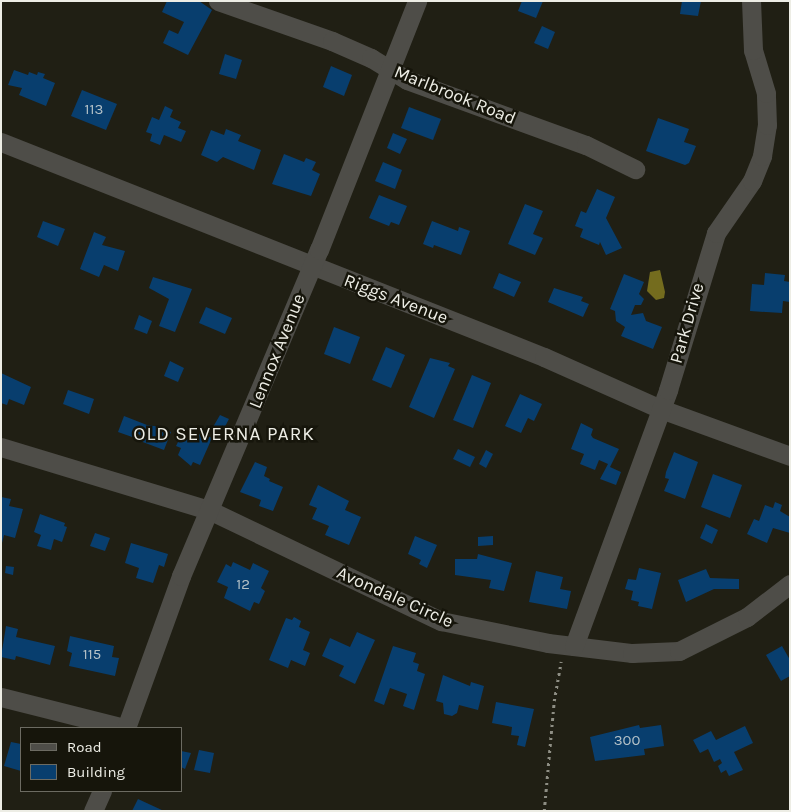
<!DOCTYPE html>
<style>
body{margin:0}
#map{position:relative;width:791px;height:812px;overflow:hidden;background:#201f14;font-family:Karla,sans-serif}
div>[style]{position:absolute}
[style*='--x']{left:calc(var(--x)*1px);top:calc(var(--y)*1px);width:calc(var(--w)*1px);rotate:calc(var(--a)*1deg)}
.water>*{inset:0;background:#746c1e}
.building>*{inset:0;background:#083e6e}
.path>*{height:2.5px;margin-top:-1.25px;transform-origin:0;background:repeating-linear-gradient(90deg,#8e8e84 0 2.5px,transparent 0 6.5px)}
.minor>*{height:19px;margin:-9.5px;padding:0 9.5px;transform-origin:9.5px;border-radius:9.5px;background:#4e4d48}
span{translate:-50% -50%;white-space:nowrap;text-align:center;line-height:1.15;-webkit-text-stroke:5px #16150b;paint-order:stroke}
.number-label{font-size:15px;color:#b4c1c7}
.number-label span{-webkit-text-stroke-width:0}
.street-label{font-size:18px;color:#edede5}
.neighbourhood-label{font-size:19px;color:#edede5;letter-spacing:1px}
.frame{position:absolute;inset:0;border:2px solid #edede5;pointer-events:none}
.legend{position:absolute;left:20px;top:727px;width:162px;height:65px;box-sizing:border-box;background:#16150b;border:1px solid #6c6b62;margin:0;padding:6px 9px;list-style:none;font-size:15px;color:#edede5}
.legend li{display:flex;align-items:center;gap:10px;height:25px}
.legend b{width:25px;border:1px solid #6c6b62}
</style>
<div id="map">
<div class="water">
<div style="clip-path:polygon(660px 270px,665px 292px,664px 298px,656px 300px,647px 291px,650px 272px)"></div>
</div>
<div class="building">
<div style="clip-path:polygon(167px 1px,199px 1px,212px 10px,188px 55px,163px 43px,169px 30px,178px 34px,184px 22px,162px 12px)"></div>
<div style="clip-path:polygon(522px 1px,543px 1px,536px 18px,518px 11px)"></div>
<div style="clip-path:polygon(682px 1px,701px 1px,698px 16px,680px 14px)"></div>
<div style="clip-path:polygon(542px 26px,555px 32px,548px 49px,534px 43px)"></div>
<div style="clip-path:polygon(225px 54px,242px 60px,236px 79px,219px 74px)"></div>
<div style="clip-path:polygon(331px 66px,352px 75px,344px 96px,323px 87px)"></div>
<div style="clip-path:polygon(14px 70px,28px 75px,29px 72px,37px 75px,38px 72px,45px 74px,43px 78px,55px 83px,46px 106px,19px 95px,22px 88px,8px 85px)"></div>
<div style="clip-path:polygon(82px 90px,117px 104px,106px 130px,71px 116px)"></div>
<div style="clip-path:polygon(165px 106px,173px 110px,170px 117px,181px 122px,178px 128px,186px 131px,181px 142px,164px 135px,160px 145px,150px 141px,152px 134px,146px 132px,152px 117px,159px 120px)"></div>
<div style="clip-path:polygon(409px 107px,441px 119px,433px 140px,401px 128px)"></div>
<div style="clip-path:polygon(658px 118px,689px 129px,684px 142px,696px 146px,689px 163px,685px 165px,646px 151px)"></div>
<div style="clip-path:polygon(226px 129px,241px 135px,238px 141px,261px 150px,254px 170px,223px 157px,217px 162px,201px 155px,211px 130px,224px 135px)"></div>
<div style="clip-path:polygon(393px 133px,407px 139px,400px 154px,387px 148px)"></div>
<div style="clip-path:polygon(284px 154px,304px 162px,306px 158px,316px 162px,312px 170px,320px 174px,311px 196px,272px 184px)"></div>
<div style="clip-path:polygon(383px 162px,402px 170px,395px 189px,375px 181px)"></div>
<div style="clip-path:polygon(597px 189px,615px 197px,606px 218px,622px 248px,606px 255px,600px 242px,599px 245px,580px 237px,583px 229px,575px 226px,581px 211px,586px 213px)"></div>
<div style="clip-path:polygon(379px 195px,407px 206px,399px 225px,391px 222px,389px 226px,369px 218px)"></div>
<div style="clip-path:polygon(525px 204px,543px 211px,533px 234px,543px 238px,535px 255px,508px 244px)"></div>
<div style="clip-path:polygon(43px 221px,65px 229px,58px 246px,37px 237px)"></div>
<div style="clip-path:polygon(432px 221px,458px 231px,459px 227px,470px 231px,461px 255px,434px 245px,433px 248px,423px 244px)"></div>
<div style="clip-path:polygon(94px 232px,106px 237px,102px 245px,125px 251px,118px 271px,104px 265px,99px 277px,80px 269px)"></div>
<div style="clip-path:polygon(499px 273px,521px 282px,514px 297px,493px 288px)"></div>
<div style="clip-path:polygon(765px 273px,785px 275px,784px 281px,790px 282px,790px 302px,783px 301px,782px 313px,750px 311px,752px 284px,764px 285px)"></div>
<div style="clip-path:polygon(624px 274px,644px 282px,639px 294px,644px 299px,641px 305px,635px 305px,631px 315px,643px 313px,646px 321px,662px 327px,653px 349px,621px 336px,625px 327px,616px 321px,615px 311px,610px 309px)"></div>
<div style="clip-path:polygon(153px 277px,192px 289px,175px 332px,159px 326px,169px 299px,149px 288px)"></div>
<div style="clip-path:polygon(554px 288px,583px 297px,581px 301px,589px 304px,583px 317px,548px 302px)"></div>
<div style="clip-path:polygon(206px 307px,232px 318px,225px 334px,199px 323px)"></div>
<div style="clip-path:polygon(139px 315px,152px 321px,147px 334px,134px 329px)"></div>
<div style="clip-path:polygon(334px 327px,360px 337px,350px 364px,324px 354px)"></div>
<div style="clip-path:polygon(386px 347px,405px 355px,391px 388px,372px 380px)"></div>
<div style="clip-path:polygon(430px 358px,450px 363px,448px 366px,455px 369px,434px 418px,409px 407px)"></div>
<div style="clip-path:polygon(170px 361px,184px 368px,178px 382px,164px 376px)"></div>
<div style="clip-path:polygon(1px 373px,31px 387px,24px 405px,9px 399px,7px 405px,1px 403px)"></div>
<div style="clip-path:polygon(472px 375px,491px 383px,473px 428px,453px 420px)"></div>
<div style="clip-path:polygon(68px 390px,94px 399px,89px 414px,63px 404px)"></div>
<div style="clip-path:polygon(520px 394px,542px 404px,534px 421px,528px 418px,521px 433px,505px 426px)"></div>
<div style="clip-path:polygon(220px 415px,229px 419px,222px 432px,213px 427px)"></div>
<div style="clip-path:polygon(124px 416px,147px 425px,168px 428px,166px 430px,171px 432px,164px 450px,140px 441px,142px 436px,136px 433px,135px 438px,118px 432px)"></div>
<div style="clip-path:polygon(581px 423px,593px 429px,591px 435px,593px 438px,619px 449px,610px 467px,621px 472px,616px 485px,600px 479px,608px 464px,599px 460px,595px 470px,580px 464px,584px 454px,571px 449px)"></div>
<div style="clip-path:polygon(199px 432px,212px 438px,200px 465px,193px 462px,191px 466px,178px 455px,181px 448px,176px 446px,181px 436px,195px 442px)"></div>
<div style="clip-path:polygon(458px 449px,475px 457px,470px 467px,453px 459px)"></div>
<div style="clip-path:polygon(486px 450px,493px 454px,486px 468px,479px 464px)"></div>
<div style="clip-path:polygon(674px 452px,698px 462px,685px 499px,664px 491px,669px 479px,665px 478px,666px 472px)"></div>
<div style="clip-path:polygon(255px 462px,267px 467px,264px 476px,270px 479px,269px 481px,283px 487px,273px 511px,259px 506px,261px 500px,240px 492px)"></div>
<div style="clip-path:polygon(713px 474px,742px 485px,730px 518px,701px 507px)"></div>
<div style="clip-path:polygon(318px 485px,349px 501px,345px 510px,361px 517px,349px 545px,325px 535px,329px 526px,312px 519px,317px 508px,309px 505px)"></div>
<div style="clip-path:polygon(1px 497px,11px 499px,9px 506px,23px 509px,15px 538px,4px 535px,2px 543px)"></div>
<div style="clip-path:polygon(775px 502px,782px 505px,780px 511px,790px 517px,790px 533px,773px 528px,767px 543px,747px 534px,754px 519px,759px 521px,765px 505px,773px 508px)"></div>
<div style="clip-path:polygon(40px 514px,65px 523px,64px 526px,67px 527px,62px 542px,54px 539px,51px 550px,37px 546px,41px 535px,34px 532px)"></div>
<div style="clip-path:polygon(706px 524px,718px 530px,712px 544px,700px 538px)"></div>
<div style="clip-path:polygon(95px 533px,110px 538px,105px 551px,90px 546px)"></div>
<div style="clip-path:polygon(415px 536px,437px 545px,427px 568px,419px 564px,421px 560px,408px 554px)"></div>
<div style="clip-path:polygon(493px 536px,493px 545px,478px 546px,478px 537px)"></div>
<div style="clip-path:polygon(131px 543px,168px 554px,164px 567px,159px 565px,153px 583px,136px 578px,139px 568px,125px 563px)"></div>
<div style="clip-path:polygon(478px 554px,512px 563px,504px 591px,489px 588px,491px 580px,455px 575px,455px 559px,477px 559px)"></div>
<div style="clip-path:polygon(233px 562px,250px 570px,253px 563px,269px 571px,261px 588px,265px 591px,259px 604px,254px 602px,250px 611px,224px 598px,228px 587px,217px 582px,226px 564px,231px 567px)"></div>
<div style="clip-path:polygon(6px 566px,14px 567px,13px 575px,5px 573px)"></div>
<div style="clip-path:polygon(639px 568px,661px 573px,652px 609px,638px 606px,639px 602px,631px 600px,633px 591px,625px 589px,628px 579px,636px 580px)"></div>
<div style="clip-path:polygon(706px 569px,710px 578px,739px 579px,739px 589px,714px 589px,686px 602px,678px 580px)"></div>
<div style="clip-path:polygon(536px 571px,563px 577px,560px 589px,571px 591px,567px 609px,529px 602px)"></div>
<div style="clip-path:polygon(294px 617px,301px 621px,299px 627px,310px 632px,303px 650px,310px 653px,305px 666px,291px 660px,288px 668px,269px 660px,286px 618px,292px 620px)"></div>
<div style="clip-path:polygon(6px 626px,18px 629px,16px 637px,55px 646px,50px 665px,16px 656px,15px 660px,1px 657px)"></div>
<div style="clip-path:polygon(357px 632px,375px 640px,355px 684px,339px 676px,344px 666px,322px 656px,330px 638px,350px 647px)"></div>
<div style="clip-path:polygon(70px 636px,114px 646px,112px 657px,119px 658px,115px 676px,69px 666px,72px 653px,67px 651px)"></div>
<div style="clip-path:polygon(393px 646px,416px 653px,413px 662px,419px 664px,417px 671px,425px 674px,414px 710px,403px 706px,407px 694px,390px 688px,384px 705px,374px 701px)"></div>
<div style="clip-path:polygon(782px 646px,790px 660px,790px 676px,781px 681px,766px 655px)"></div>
<div style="clip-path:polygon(443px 675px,470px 686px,471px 682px,484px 686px,478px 710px,459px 705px,457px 713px,452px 716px,444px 714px,443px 703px,436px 701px)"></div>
<div style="clip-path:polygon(496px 702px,534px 709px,525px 747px,517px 745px,519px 736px,511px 735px,512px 727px,492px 723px)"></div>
<div style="clip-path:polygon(639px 725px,640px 728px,661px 725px,664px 746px,644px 749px,645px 755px,595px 761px,590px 737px)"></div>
<div style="clip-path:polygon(745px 726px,753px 743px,734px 752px,743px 770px,729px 776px,726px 770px,721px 773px,718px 766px,722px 763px,720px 759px,714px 762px,708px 749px,700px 753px,693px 740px,711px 731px,716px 740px)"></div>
<div style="clip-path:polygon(11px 742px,21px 744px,21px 771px,4px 766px)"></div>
<div style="clip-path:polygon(199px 750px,214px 753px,210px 773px,194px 770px)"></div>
<div style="clip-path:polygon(181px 751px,191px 753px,185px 769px,181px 767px)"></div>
<div style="clip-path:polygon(138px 799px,164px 811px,132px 811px)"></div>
</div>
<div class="path">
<div style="--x:544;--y:811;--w:110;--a:-84.8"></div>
<div style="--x:554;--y:701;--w:40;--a:-80"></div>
</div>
<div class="minor">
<div style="--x:218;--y:1;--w:121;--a:19.3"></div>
<div style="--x:332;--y:41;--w:43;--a:23.6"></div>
<div style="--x:371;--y:58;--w:42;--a:31.4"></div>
<div style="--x:407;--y:80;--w:190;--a:20"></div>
<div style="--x:586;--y:145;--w:55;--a:26.1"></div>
<div style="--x:1;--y:142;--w:584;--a:21.6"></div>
<div style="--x:544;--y:357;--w:128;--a:24"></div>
<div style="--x:661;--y:409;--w:137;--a:20"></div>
<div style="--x:1;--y:447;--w:220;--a:16.9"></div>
<div style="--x:211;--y:511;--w:255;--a:25.6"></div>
<div style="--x:441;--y:621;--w:109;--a:11.6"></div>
<div style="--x:548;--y:643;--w:85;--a:6.8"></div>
<div style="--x:632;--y:653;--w:47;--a:-2.4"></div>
<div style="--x:679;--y:651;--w:76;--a:-26.6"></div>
<div style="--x:747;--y:617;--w:54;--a:-37.5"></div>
<div style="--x:574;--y:646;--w:273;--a:-69.8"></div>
<div style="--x:668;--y:390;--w:164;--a:-73"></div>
<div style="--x:716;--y:233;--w:63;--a:-55.3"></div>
<div style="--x:752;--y:181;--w:27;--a:-68"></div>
<div style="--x:762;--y:156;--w:31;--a:-81"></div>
<div style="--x:767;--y:125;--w:32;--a:-92"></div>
<div style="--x:766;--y:93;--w:45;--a:-106.8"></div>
<div style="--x:753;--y:50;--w:49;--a:-92.3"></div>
<div style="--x:1;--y:697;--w:127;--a:14.1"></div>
<div style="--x:126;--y:728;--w:162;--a:-70.1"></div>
<div style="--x:181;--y:576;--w:354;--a:-67.1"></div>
<div style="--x:319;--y:250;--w:268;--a:-68.5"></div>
<div style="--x:93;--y:811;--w:22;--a:-66"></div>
</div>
<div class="number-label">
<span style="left:94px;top:110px">113</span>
<span style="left:243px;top:585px">12</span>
<span style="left:92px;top:655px">115</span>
<span style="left:627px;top:741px">300</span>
</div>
<div class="street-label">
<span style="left:455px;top:95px;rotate:22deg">Marlbrook Road</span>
<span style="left:396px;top:299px;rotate:21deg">Riggs Avenue</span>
<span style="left:687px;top:323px;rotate:-74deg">Park Drive</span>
<span style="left:277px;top:351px;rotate:-68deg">Lennox Avenue</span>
<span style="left:395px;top:597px;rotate:24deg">Avondale Circle</span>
</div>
<div class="neighbourhood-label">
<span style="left:224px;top:435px">OLD SEVERNA PARK</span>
</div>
<div class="frame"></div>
<ul class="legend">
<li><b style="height:6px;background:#4e4d48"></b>Road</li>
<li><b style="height:14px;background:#083e6e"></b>Building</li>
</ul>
</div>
